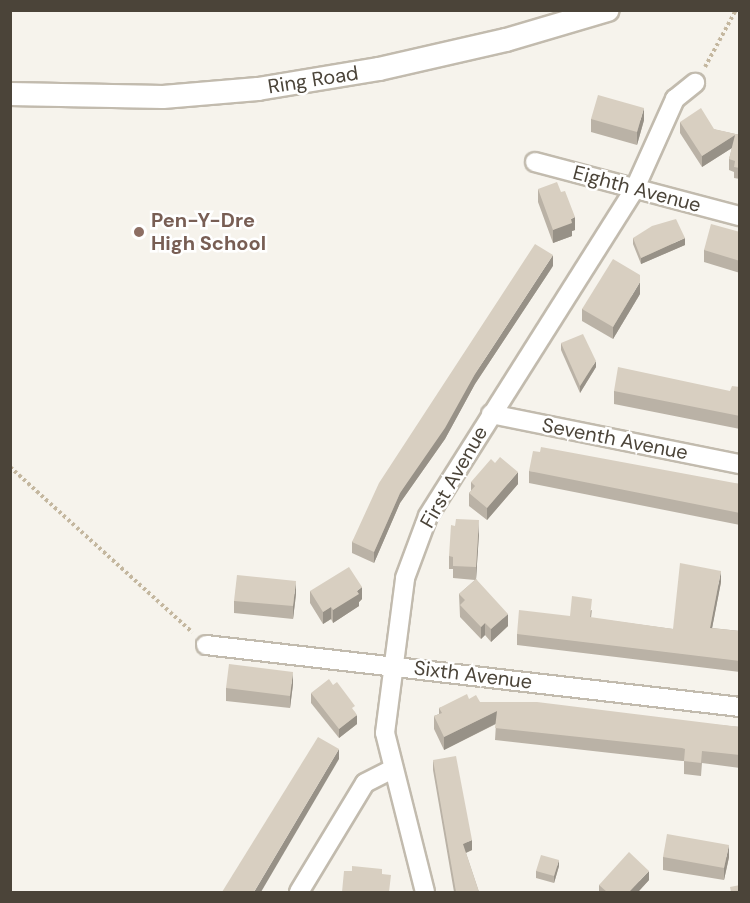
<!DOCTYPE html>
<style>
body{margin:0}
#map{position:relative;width:750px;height:903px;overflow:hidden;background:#f6f3ec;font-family:"DM Sans",sans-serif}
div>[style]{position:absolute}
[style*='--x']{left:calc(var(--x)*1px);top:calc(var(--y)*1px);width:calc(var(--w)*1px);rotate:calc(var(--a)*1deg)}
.path>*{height:4px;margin-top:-2px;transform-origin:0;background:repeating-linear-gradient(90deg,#c4b79f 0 3px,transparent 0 6px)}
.roads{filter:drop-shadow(2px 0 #c2bbae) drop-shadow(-2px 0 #c2bbae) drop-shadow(0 2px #c2bbae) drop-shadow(0 -2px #c2bbae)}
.minor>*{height:18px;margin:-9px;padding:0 9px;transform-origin:9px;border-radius:9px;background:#fff}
.tertiary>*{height:22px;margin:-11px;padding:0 11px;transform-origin:11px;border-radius:11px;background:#fff}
.wall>*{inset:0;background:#bab2a6}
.shaded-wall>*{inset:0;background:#979187}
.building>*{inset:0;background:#d8cfc1}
.dots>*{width:16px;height:16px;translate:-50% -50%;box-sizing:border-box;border:3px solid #fff;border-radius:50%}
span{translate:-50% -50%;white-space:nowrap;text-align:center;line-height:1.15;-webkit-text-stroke:5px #fff;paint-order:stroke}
.street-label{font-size:20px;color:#4b4439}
.education-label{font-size:20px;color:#785e54;font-weight:700}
.left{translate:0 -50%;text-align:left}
.frame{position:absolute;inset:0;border:12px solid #4b4439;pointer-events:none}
</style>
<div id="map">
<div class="path">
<div style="--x:705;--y:67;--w:65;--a:-61.5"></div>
<div style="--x:10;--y:467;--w:246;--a:42.2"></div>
</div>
<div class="roads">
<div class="minor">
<div style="--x:535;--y:162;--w:212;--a:14.8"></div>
<div style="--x:491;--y:414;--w:254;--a:11.4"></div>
<div style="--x:206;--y:645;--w:538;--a:6.62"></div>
<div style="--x:299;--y:892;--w:127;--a:-58.8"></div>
<div style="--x:365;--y:783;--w:31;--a:-27"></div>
<div style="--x:425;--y:892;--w:164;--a:-104.1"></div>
<div style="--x:385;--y:733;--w:156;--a:-82.6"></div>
<div style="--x:405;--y:578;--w:66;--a:-69.6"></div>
<div style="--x:428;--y:516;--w:388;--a:-57.7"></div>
<div style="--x:635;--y:188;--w:98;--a:-65.8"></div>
<div style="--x:675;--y:99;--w:26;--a:-39"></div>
</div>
<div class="tertiary">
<div style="--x:10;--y:94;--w:153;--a:1.1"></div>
<div style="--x:163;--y:97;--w:95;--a:-4.8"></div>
<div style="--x:258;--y:89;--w:123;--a:-9.4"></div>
<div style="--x:379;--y:69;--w:130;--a:-12.9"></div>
<div style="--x:506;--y:40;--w:106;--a:-16.4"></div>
</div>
</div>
<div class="wall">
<div style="clip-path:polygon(591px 119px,644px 120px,637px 145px,591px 132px)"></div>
<div style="clip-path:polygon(680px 122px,740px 135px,740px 179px,734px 178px,734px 172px,729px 170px,729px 159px,732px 148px,702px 167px,680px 133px)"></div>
<div style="clip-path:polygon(538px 189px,575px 230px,572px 231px,572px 236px,553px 243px,538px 202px)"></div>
<div style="clip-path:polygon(740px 232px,740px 273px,704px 262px,704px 250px)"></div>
<div style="clip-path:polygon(633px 238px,685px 245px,641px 264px,633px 244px)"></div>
<div style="clip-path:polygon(553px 266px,475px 384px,445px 439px,400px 503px,374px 563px,352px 553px,352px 542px)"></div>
<div style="clip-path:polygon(640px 294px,613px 339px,582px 321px,582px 309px)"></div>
<div style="clip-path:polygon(561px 343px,596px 367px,580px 393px,561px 350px)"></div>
<div style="clip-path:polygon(740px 387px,740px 429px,614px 404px,614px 391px,730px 391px)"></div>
<div style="clip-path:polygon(529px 471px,740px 484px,740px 525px,529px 483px)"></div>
<div style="clip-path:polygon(471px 482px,518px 484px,487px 520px,469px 506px,469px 493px,471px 491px)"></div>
<div style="clip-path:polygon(479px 533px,476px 579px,508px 626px,491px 642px,485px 635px,481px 639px,460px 617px,459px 594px,475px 580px,453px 578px,453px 569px,449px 569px,449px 556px)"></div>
<div style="clip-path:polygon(721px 582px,712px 628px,740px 631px,740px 672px,517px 645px,517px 634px,592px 610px,591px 618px,673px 629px)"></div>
<div style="clip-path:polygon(310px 591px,362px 599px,359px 602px,359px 606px,333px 623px,331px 619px,323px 624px,310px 603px)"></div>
<div style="clip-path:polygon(296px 594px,293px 619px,234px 613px,234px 601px)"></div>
<div style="clip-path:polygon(293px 684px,290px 708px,226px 701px,226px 688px)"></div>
<div style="clip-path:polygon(311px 693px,355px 712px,357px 724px,339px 738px,311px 703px)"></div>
<div style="clip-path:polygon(469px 699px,480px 702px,740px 727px,740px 768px,702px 763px,701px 776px,684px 774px,684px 761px,682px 761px,495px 740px,496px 724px,444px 750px,434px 729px,434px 716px,439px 714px,439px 708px)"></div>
<div style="clip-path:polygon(433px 760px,472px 850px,466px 853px,479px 892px,454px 892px,433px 770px)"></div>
<div style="clip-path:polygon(663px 857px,729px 857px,724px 880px,663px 870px)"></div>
<div style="clip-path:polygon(559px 866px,554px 883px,536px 878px,536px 871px)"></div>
<div style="clip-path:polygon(649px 880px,638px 892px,599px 892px,599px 885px)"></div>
</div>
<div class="shaded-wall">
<div style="clip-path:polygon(644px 108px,644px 120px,637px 145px,637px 132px)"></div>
<div style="clip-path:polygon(735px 135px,735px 146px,702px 167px,702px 156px)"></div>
<div style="clip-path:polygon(575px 217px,575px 230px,572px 231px,572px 236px,553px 243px,553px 230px,571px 219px)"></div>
<div style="clip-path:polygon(685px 238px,685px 245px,641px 264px,641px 258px)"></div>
<div style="clip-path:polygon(553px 255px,553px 266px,475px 384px,445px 439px,400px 503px,374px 563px,374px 552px,400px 493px,475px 374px)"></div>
<div style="clip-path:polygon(640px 282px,640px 294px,613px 339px,613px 327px)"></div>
<div style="clip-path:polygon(596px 361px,596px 367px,580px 393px,580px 386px)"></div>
<div style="clip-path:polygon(518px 472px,518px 484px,487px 520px,487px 508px)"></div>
<div style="clip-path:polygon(479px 520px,479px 533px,476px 580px,476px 567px)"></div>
<div style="clip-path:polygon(721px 571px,721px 582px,710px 639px,710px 628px)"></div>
<div style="clip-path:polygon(296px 581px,296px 594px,293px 619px,293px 606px)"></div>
<div style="clip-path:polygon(362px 587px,362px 599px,359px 602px,359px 606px,333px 623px,333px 610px)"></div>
<div style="clip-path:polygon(331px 607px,331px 619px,323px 624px,323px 612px)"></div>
<div style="clip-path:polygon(508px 614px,508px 626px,491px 642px,491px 629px)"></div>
<div style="clip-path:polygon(485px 623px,485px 635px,481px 639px,481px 627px)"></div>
<div style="clip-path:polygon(293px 672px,293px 684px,290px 708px,290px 696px)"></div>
<div style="clip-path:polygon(497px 711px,497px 723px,444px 750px,444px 737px)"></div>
<div style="clip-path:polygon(357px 715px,357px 724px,339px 738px,339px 729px)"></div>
<div style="clip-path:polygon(339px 749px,339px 759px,261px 892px,254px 892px)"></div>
<div style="clip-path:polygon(472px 840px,472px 850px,463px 854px,463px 844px)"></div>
<div style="clip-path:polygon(729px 845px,729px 857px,724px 880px,724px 868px)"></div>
<div style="clip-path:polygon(559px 860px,559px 866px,554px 883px,554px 876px)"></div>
<div style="clip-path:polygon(649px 871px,649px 880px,638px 892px,629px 892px)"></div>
</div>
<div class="building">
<div style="clip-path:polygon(598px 95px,644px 108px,637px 132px,591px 119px)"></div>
<div style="clip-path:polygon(701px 108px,714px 129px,740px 135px,740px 168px,734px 167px,735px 161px,729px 159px,735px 135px,702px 156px,680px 122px)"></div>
<div style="clip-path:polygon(557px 182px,561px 192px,565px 191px,575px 217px,571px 219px,572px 223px,553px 230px,538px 189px)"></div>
<div style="clip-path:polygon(676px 219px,685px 238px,641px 258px,633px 238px,652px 226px)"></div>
<div style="clip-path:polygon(711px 224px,740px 232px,740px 261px,704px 250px)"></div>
<div style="clip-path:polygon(535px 244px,553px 255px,475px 374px,445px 428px,400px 493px,374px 552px,352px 542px,379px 483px)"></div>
<div style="clip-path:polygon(613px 259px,640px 275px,640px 282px,613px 327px,582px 309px)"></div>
<div style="clip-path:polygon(583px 334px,596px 361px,580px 386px,561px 343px)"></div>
<div style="clip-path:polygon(618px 367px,730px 391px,732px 386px,740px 387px,740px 416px,614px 391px)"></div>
<div style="clip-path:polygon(541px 447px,740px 484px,740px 513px,529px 471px,533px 451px,540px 452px)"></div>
<div style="clip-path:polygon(500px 457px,518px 472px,487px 508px,469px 493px,475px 486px,471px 482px,491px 459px,495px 463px)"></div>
<div style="clip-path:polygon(456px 519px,479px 520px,476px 567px,453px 566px,453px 557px,449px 556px,451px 525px,455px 526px)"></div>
<div style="clip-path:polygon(680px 563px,721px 571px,710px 628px,740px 631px,740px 661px,517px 634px,519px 610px,570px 616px,572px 596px,592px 599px,590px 617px,673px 629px)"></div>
<div style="clip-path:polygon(349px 567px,362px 587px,357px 591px,359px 594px,333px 610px,331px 607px,323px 612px,310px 591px)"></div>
<div style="clip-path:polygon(237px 575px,296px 581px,293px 606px,234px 601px)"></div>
<div style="clip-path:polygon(476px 579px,508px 614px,491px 629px,485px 623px,481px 627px,460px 605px,465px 600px,459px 594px)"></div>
<div style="clip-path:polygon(229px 664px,293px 672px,290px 696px,226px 688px)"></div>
<div style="clip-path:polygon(329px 679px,333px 685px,337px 682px,355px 706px,352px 708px,357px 715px,339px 729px,311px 693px)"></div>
<div style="clip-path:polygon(467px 694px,469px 699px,476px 695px,480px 702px,537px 702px,740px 727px,740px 755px,702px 751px,701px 763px,684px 761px,685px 749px,682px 748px,495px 728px,497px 711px,444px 737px,434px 716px,442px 713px,439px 708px)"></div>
<div style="clip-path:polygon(318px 737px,339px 749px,254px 892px,222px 892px)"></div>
<div style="clip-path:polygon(456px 756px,472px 840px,463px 844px,479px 892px,456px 892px,433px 760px)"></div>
<div style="clip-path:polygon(667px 834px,729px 845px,724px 868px,663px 857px)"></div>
<div style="clip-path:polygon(629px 852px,649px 871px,629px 892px,607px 892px,599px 885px)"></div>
<div style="clip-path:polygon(541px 855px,559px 860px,554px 876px,536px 871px)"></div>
<div style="clip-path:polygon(352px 866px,382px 869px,382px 874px,391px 875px,389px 892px,342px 892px,344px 871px,352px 871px)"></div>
<div style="clip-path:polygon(740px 885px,740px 892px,731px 892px,730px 887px)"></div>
</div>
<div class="dots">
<div style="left:139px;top:232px;background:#8d6e63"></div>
</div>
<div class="street-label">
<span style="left:313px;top:80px;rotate:-9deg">Ring Road</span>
<span style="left:637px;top:189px;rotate:15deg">Eighth Avenue</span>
<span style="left:615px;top:439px;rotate:11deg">Seventh Avenue</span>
<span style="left:454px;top:477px;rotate:-60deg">First Avenue</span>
<span style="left:473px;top:675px;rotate:7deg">Sixth Avenue</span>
</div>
<div class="education-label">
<span class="left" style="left:151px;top:232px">Pen-Y-Dre<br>High School</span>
</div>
<div class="frame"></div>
</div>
